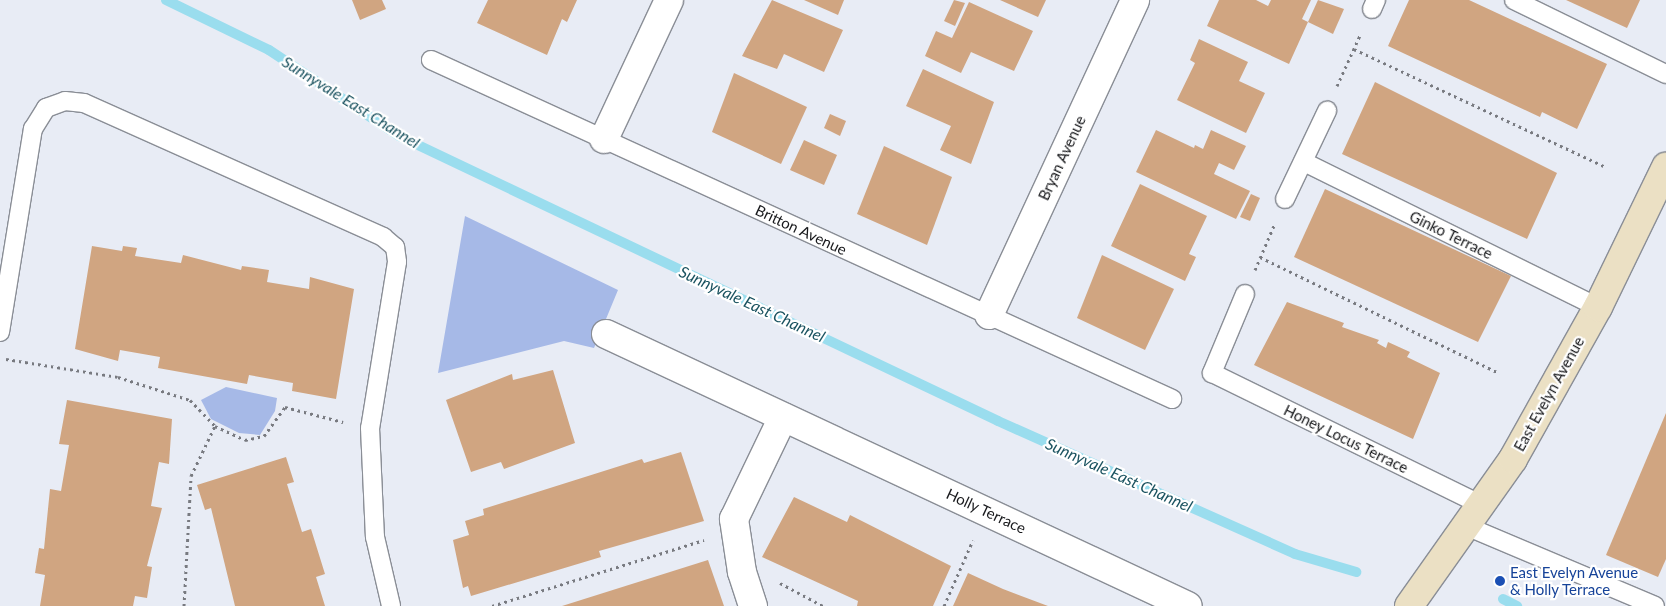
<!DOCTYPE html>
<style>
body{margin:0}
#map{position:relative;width:1666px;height:606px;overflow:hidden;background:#e8ecf5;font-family:Lato,sans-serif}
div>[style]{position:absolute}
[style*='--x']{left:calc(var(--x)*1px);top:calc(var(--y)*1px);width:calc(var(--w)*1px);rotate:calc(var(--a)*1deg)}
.green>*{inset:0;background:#a6b9e7}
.stream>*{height:10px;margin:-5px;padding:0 5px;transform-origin:5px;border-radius:5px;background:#9addee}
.building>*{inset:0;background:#d0a581}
.path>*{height:3px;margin-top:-1.5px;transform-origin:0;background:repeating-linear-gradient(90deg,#787a80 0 2.5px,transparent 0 6.5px)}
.roads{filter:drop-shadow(1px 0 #8a8e96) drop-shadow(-1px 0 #8a8e96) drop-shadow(0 1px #8a8e96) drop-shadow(0 -1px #8a8e96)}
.lane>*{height:18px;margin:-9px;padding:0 9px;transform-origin:9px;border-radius:9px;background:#fff}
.street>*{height:28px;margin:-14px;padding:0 14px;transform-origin:14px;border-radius:14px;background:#fff}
.secondary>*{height:28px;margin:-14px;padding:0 14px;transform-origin:14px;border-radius:14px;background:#ebe0c4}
.dots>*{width:14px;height:14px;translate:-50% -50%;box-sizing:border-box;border:2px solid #fff;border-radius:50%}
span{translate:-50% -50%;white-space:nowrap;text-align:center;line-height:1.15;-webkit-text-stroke:4.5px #fff;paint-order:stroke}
.street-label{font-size:15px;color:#18191c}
.transit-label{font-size:15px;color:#164399}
.left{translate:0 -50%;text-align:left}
.water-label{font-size:16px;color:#1b5360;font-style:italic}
</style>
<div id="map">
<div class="green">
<div style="clip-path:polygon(465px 216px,618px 290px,594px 348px,564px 341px,438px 373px)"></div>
<div style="clip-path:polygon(226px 387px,277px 398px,275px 411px,260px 435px,239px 433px,211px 419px,201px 400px)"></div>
</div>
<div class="stream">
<div style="--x:166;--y:0;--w:114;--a:25.9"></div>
<div style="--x:269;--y:50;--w:156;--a:33.5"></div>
<div style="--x:399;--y:136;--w:663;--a:25.44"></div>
<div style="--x:998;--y:421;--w:325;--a:24.1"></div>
<div style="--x:1295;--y:554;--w:64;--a:16.4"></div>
<div style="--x:1503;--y:599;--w:16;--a:27"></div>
</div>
<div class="building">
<div style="clip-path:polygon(352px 0,382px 0,386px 9px,360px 20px)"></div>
<div style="clip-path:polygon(488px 0,577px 0,567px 22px,562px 19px,547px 55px,477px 23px)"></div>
<div style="clip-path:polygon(772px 0,843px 30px,824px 72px,784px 54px,777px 69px,742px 56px)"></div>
<div style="clip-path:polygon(804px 0,844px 0,838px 15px)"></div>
<div style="clip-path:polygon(954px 0,965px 3px,955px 26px,944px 21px)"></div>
<div style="clip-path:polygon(1000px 0,1046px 0,1038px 17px)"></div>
<div style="clip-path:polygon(1219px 0,1256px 0,1268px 6px,1271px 0,1311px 0,1302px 19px,1308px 22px,1289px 64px,1207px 26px)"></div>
<div style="clip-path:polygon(1318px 0,1344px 9px,1333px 34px,1308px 22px)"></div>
<div style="clip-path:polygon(1409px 0,1469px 0,1607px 64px,1577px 129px,1542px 112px,1540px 117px,1388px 46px)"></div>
<div style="clip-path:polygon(1566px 0,1640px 0,1627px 28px)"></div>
<div style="clip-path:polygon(969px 2px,1033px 31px,1014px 71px,971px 52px,961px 73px,925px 56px,936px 31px,952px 38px)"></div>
<div style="clip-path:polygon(1199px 39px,1248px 62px,1239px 81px,1265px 93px,1246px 133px,1177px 100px,1195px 63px,1190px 60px)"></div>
<div style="clip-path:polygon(923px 69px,994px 102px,971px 164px,940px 150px,951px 126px,906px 106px)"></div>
<div style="clip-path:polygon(734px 73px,807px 107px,781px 164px,712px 132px)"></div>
<div style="clip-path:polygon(1375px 82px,1557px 173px,1527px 239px,1342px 154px)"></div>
<div style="clip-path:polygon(830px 114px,846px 121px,840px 136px,824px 128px)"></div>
<div style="clip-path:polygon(1156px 130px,1194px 148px,1195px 145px,1203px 149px,1211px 130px,1246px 146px,1234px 170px,1219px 163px,1214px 174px,1250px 191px,1236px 219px,1136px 172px)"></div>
<div style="clip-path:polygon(804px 140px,837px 155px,824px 185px,790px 170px)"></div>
<div style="clip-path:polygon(884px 146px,952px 177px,927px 245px,857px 214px)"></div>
<div style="clip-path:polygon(1140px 184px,1207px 216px,1189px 254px,1196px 257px,1185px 281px,1111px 246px)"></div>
<div style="clip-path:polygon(1325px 189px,1511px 276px,1478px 342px,1294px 257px)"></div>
<div style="clip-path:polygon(1251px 194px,1260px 198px,1250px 221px,1240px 217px)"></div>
<div style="clip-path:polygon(92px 246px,122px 251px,123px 246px,137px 248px,135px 256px,181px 263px,183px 255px,241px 270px,242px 266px,269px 270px,267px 282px,309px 289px,310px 277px,354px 289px,336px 399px,292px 391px,293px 383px,249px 375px,247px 384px,158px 368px,160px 357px,120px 350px,118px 361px,75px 349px)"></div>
<div style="clip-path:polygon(1102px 255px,1174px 289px,1145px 350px,1077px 318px)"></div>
<div style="clip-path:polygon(1287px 302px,1344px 323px,1342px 327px,1379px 340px,1377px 343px,1386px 348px,1388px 342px,1410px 352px,1407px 357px,1440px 373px,1413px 439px,1254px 365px)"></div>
<div style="clip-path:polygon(553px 370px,575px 443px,504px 469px,501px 462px,471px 472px,446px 400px,512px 374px,513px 380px)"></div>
<div style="clip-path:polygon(67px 400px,172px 419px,169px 464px,159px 462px,151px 506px,162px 508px,147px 566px,152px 567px,147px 598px,135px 596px,133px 606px,40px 606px,45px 575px,35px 573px,39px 548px,44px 549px,50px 489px,61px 491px,69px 445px,59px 444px)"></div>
<div style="clip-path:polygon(1666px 413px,1666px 559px,1658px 577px,1606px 555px)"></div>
<div style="clip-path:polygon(681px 452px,704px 521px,599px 551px,601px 557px,471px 596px,468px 586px,463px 588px,453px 540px,469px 535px,465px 521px,484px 515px,483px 509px,642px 459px,644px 463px)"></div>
<div style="clip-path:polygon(286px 457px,294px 482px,287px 484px,302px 532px,311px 529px,325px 574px,316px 577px,325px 606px,235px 606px,211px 508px,205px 510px,197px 485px)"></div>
<div style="clip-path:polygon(794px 497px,847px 522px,850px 515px,951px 566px,933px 606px,857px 606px,858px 601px,762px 557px)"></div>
<div style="clip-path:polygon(708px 560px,724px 606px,562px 606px)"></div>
<div style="clip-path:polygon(968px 573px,1003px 589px,1048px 606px,953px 606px)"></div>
</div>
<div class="path">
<div style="--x:1354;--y:49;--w:276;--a:25.1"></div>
<div style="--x:1337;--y:86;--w:58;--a:-65.6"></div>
<div style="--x:1260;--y:257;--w:266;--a:25.9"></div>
<div style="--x:1255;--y:270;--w:51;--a:-66.9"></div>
<div style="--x:6;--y:359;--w:113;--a:9.1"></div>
<div style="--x:118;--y:377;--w:76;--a:17.7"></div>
<div style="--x:190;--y:400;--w:36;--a:46"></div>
<div style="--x:215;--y:426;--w:33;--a:25"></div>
<div style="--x:245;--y:440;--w:19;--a:-12"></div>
<div style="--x:264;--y:436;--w:36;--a:-54"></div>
<div style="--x:285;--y:407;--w:60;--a:14.5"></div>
<div style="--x:780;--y:583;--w:49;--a:28.1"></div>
<div style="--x:184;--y:606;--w:130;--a:-86.9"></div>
<div style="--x:191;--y:476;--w:55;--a:-64.4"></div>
<div style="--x:492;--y:606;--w:222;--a:-17.3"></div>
<div style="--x:944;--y:606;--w:72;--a:-66.3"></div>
</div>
<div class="roads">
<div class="lane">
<div style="--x:1514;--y:0;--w:169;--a:26"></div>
<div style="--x:1372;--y:9;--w:10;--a:-66"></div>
<div style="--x:431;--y:60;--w:815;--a:24.58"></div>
<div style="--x:1306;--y:163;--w:326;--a:26.3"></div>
<div style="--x:1285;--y:199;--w:98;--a:-64.5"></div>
<div style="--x:1245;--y:294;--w:86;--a:112.7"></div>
<div style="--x:1212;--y:373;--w:300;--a:26.1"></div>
<div style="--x:0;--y:332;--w:206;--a:-80.8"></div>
<div style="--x:33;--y:129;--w:25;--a:-58"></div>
<div style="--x:46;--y:108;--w:20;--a:-20"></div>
<div style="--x:65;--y:101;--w:19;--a:6"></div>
<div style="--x:84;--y:103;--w:328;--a:24.1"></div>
<div style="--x:383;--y:237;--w:16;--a:40"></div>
<div style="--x:395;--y:247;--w:15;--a:82"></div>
<div style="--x:397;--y:262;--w:168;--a:99.2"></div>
<div style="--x:370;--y:428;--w:109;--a:87.4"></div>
<div style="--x:375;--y:537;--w:71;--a:76.9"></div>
<div style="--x:1466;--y:526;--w:205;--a:22.9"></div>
</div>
<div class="street">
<div style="--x:604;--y:139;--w:153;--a:-64.9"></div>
<div style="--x:989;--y:315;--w:347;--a:-65.1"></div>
<div style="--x:606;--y:334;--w:642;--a:25.05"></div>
<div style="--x:753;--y:606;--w:36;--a:-108"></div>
<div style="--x:742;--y:572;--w:54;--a:-98.6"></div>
<div style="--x:734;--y:519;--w:113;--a:-64.3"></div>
</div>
<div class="secondary">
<div style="--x:1409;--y:606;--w:180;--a:-54.7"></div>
<div style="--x:1513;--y:459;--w:174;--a:-60.8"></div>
<div style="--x:1598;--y:307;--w:156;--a:-64.1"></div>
</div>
</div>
<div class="dots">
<div style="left:1500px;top:581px;background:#1a4fb4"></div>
</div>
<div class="street-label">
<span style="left:1062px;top:158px;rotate:-65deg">Bryan Avenue</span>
<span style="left:801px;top:230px;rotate:25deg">Britton Avenue</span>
<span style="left:1451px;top:235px;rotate:26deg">Ginko Terrace</span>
<span style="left:1549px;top:394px;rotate:-61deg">East Evelyn Avenue</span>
<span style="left:1346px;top:439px;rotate:26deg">Honey Locus Terrace</span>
<span style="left:986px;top:511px;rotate:25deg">Holly Terrace</span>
</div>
<div class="transit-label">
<span class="left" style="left:1510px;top:581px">East Evelyn Avenue<br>&amp; Holly Terrace</span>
</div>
<div class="water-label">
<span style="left:351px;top:102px;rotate:32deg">Sunnyvale East Channel</span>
<span style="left:752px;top:304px;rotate:25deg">Sunnyvale East Channel</span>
<span style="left:1119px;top:475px;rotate:24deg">Sunnyvale East Channel</span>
</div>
</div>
